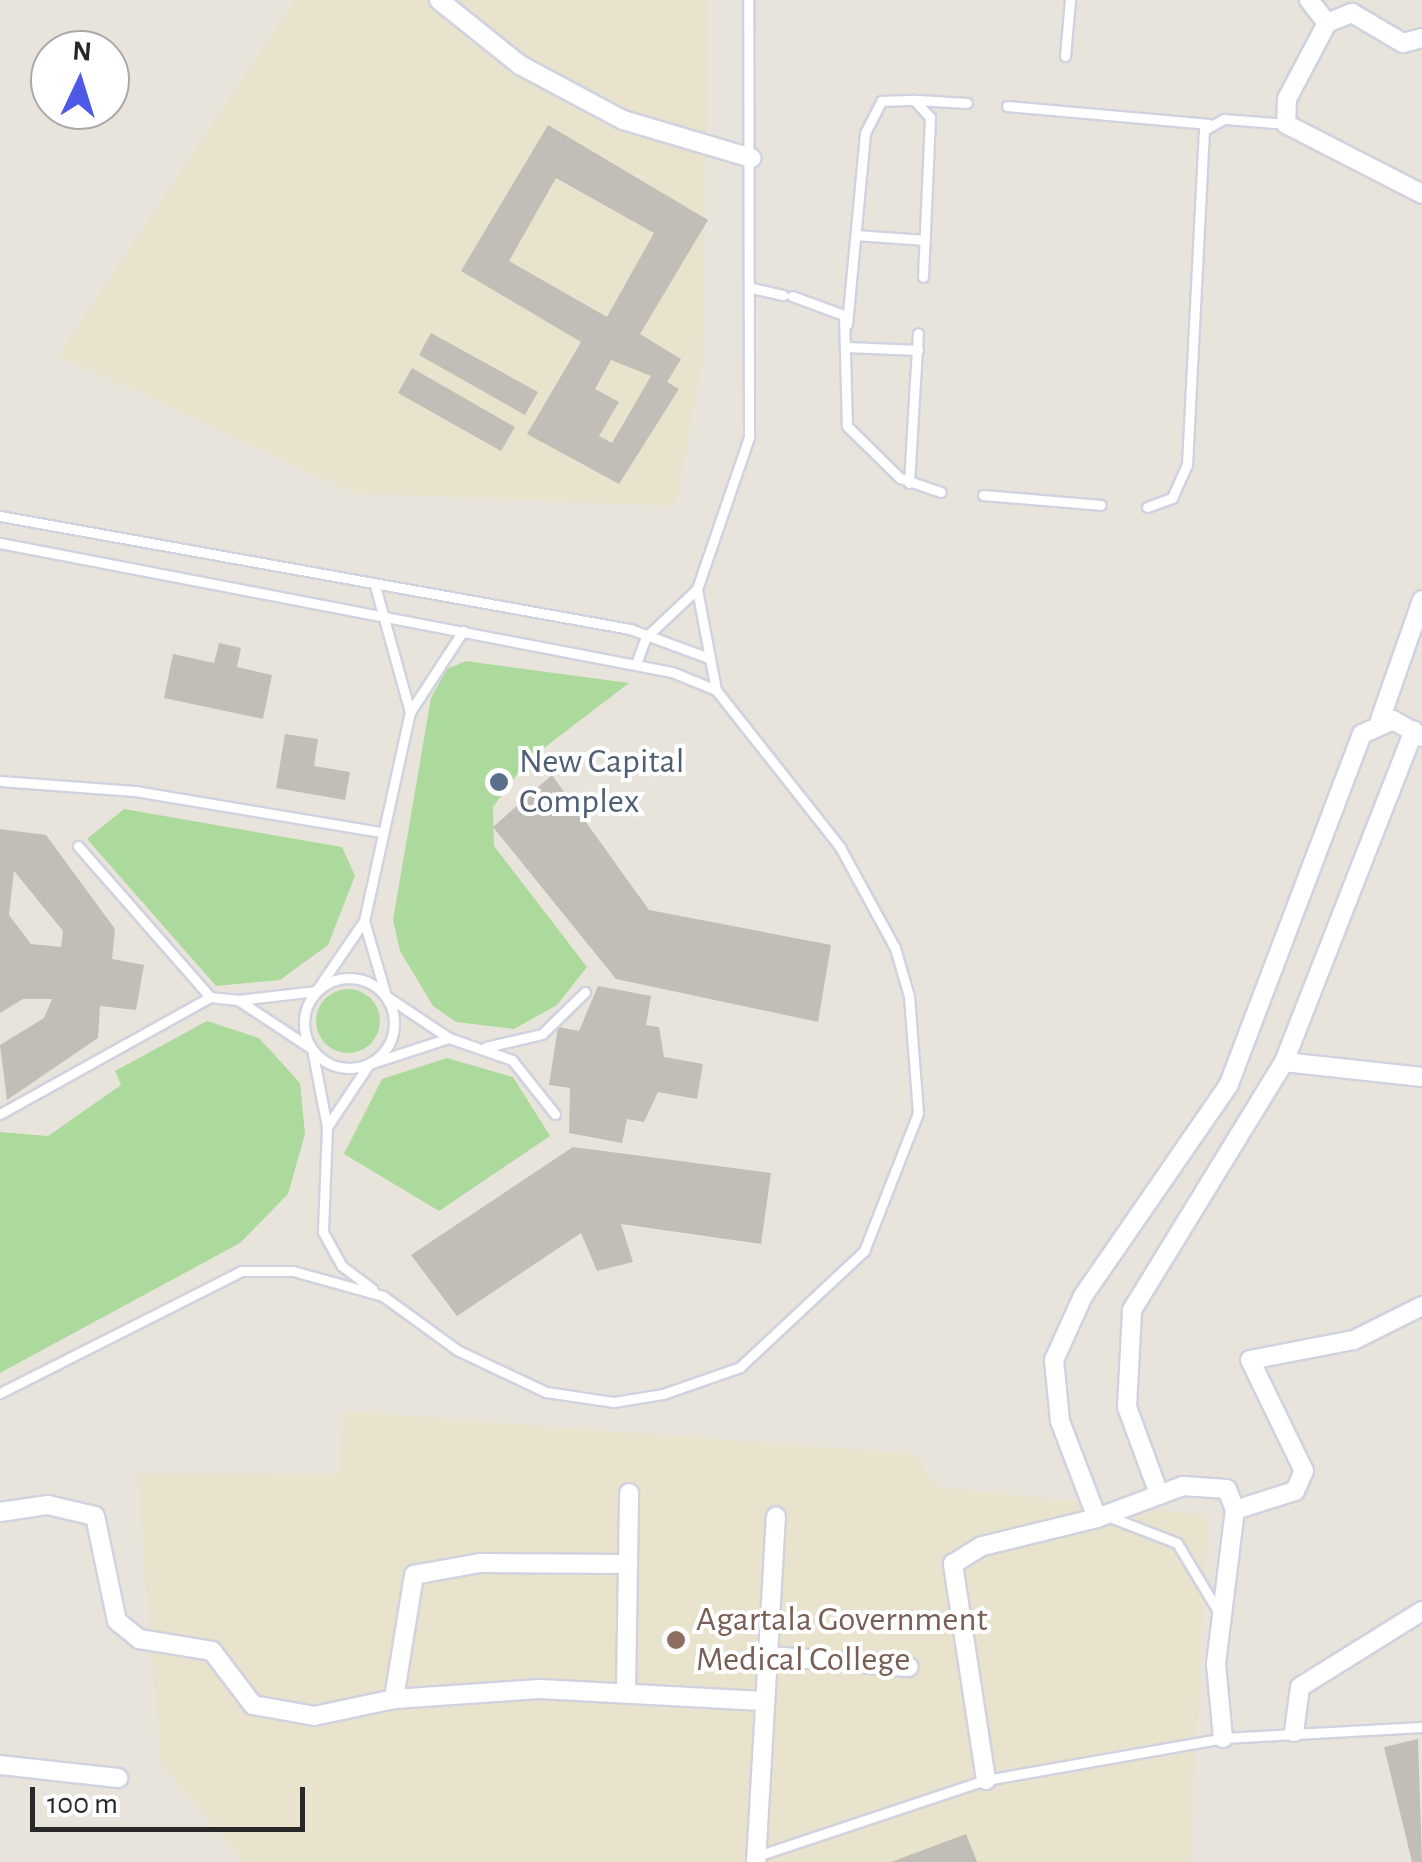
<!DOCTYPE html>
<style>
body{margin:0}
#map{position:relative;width:1422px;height:1862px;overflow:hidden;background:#e9e4db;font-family:"Alegreya Sans",sans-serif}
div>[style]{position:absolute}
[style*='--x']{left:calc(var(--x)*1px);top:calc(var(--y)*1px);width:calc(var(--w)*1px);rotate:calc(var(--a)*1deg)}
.education>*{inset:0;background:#e9e2cc}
.green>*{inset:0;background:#acda9d}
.round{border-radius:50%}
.building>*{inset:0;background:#c1beb8}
.roads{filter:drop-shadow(2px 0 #d1d2df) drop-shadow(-2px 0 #d1d2df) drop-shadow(0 2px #d1d2df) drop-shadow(0 -2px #d1d2df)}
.lane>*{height:9px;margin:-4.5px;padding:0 4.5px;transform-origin:4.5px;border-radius:4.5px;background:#fff}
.lane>.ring{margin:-4.5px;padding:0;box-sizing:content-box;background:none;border:9px solid #fff;border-radius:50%}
.street>*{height:18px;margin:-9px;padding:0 9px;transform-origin:9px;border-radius:9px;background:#fff}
.dots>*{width:28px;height:28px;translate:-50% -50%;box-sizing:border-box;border:5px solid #fff;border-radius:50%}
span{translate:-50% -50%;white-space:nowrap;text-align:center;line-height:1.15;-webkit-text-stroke:8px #fff;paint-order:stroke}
.service-label{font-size:35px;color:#4e5e75}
.left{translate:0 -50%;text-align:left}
.education-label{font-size:35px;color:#785e54}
.north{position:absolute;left:30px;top:30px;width:100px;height:100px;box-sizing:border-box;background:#fff;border:2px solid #a9a9a9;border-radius:50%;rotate:4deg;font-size:28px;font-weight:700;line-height:40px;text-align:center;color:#282828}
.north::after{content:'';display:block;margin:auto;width:35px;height:45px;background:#4c5ae5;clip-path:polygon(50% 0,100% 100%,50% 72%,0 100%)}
.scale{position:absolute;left:30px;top:1787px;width:275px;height:45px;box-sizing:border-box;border:5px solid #282828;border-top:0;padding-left:12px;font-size:30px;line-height:35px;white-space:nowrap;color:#282828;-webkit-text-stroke:8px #fff;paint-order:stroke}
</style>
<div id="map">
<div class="education">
<div style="clip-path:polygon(295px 0,709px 0,702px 364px,676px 506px,354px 493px,58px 355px)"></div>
<div style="clip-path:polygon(343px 1411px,915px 1454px,937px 1487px,1208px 1515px,1190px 1862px,244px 1862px,161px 1764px,137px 1473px,338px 1475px)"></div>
</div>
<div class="green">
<div style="clip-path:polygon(466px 661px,629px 683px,527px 761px,493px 807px,494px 846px,587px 967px,557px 1005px,514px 1029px,456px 1022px,433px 1006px,400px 951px,393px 920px,431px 698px,447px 669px)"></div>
<div style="clip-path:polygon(124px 809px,342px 847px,355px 876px,328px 945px,280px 980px,216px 986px,87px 839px)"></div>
<div class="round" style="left:316px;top:989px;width:64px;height:64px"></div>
<div style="clip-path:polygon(207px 1021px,259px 1038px,300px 1083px,305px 1134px,288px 1194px,240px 1243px,0 1373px,0 1132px,48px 1136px,121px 1085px,115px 1071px)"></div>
<div style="clip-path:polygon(447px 1058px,513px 1077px,550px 1136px,439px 1211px,344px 1154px,382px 1079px)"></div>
</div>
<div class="building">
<div style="clip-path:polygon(evenodd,548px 125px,708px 220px,640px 334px,681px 359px,667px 382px,679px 389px,619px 484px,527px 434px,581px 342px,461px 271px,548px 125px,556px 178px,654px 233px,607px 317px,509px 261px,556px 178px,548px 125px,611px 360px,651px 376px,612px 443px,599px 436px,619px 402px,595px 389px,611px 360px)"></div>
<div style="clip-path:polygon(431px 333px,538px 392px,525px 415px,419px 355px)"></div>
<div style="clip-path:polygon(412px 368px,515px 427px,501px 451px,398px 393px)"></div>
<div style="clip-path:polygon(219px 643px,241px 648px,237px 667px,272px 675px,263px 719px,164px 698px,173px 654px,214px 663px)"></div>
<div style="clip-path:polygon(285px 734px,318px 739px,314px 766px,350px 772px,345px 800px,276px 788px)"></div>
<div style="clip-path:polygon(552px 775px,649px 910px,831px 945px,818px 1022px,616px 979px,493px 827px)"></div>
<div style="clip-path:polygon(evenodd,0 829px,46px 835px,115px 929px,112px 959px,144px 965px,136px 1010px,100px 1006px,98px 1038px,7px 1100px,0 1045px,44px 1018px,52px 999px,23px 999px,0 1013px,0 829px,14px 871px,63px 931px,61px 947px,31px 944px,9px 915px,14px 871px)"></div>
<div style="clip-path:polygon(598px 986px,651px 996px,646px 1025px,659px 1027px,664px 1057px,703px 1064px,697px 1099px,658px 1092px,644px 1122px,627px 1119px,622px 1143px,569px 1133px,570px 1088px,549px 1085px,558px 1027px,579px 1031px)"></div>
<div style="clip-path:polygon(573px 1147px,771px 1173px,761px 1244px,621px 1224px,633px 1262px,597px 1271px,581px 1233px,457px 1316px,411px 1255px)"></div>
<div style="clip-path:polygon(1418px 1739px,1422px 1862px,1412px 1862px,1384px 1747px)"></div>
<div style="clip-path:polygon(966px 1834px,977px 1862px,891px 1862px)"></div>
</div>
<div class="roads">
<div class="lane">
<div style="--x:1065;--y:56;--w:56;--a:-84.9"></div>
<div style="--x:917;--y:100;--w:50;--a:3.4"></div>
<div style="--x:1007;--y:106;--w:203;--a:5.1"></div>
<div style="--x:856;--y:235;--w:69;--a:4.1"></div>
<div style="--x:752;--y:288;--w:32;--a:13"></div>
<div style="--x:792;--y:296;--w:55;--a:20.1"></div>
<div style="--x:844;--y:315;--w:111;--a:88.5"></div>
<div style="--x:847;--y:426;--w:74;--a:44.5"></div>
<div style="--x:900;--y:478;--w:43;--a:18.9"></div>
<div style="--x:847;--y:324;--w:192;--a:-84.6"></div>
<div style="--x:865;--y:133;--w:36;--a:-63"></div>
<div style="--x:881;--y:101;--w:33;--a:-2"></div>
<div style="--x:914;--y:100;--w:23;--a:47"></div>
<div style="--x:930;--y:117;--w:160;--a:92.5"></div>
<div style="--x:847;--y:347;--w:71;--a:2.4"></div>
<div style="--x:909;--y:483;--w:150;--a:-86.6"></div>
<div style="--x:983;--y:495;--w:118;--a:4.8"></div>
<div style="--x:1147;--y:507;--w:27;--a:-20"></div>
<div style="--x:1172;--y:498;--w:36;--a:-66"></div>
<div style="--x:1187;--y:465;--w:335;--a:-87.1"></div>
<div style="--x:1204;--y:130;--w:23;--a:-29"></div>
<div style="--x:1224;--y:119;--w:62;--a:4.6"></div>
<div style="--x:0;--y:516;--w:640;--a:10.17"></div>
<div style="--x:630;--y:629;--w:81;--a:20.2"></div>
<div style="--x:0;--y:543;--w:684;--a:10.87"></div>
<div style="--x:672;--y:672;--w:48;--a:22.2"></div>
<div style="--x:375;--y:586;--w:131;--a:74.5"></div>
<div style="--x:636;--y:664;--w:29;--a:-70"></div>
<div style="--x:646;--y:637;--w:70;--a:-43.3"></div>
<div style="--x:697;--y:589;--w:161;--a:-71.1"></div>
<div style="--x:749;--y:437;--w:437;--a:-90.1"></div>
<div style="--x:0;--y:781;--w:135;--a:4.2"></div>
<div style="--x:135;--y:791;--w:248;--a:9.5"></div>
<div style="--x:78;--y:846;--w:201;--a:48.8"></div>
<div style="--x:210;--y:997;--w:28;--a:6"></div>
<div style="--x:238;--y:1000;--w:89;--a:33.5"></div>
<div style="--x:312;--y:1049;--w:79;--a:79.1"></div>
<div style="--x:327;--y:1127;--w:105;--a:92.2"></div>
<div style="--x:323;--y:1232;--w:39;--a:61"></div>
<div style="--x:342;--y:1266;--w:38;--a:37"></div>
<div class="ring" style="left:304px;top:978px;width:81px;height:81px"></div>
<div style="--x:238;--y:1000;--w:79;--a:-6.6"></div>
<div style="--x:316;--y:991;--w:85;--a:-55.6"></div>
<div style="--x:449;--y:1038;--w:76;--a:-146.3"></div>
<div style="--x:386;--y:996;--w:78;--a:-106.3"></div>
<div style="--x:364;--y:921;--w:214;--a:-77.6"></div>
<div style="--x:410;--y:712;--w:97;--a:-56.8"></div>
<div style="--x:486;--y:1047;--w:57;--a:-13.1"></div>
<div style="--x:542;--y:1034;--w:60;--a:-44.3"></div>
<div style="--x:0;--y:1114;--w:240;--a:-29.1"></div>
<div style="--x:327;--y:1127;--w:76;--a:-56.3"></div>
<div style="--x:369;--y:1064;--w:84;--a:-18"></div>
<div style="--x:449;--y:1038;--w:67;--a:19.2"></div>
<div style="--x:512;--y:1060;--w:69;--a:51.5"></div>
<div style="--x:0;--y:1393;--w:270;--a:-26.8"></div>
<div style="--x:241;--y:1271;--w:52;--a:0"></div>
<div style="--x:293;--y:1271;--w:93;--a:15.5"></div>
<div style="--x:383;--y:1296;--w:92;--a:36.1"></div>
<div style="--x:457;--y:1350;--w:98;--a:25.3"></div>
<div style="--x:546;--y:1392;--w:69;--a:8.4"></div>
<div style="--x:614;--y:1402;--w:50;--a:-9.3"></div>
<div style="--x:663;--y:1394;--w:82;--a:-19.3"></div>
<div style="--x:740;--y:1367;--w:170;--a:-43.1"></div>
<div style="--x:864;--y:1251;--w:148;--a:-68.6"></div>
<div style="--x:918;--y:1113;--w:117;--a:-94.4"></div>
<div style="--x:909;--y:996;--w:50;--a:-106.3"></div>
<div style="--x:895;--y:948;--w:115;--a:-118.6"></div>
<div style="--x:840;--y:847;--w:200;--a:-128.3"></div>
<div style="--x:716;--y:690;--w:103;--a:-100.7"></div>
<div style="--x:1110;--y:1517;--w:72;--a:21.2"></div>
<div style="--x:1177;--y:1543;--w:82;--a:59"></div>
<div style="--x:754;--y:1857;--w:244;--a:-18.4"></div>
<div style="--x:986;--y:1780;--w:241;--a:-10"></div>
<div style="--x:1223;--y:1738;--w:199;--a:-3.2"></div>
</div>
<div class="street">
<div style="--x:439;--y:0;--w:104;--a:38.7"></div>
<div style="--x:520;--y:65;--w:117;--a:28.1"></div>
<div style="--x:623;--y:120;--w:134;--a:16.5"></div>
<div style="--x:1309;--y:0;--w:29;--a:52"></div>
<div style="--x:1327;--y:23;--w:86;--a:117.8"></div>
<div style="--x:1287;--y:99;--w:25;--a:92"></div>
<div style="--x:1286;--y:124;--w:153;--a:27.2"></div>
<div style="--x:1327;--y:23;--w:27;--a:-22"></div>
<div style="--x:1352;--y:13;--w:59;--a:30.5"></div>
<div style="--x:1403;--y:43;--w:20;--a:-15"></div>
<div style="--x:1380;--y:720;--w:127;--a:-70.7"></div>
<div style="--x:1284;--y:1062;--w:139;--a:6.2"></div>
<div style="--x:1159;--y:1494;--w:93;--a:-110.2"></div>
<div style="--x:1127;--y:1407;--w:97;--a:-87"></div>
<div style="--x:1132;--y:1310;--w:291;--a:-58.5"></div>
<div style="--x:1284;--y:1062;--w:356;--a:-68.6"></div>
<div style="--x:1235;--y:1510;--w:63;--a:-17.6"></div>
<div style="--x:1295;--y:1491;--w:22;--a:-66"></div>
<div style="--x:1304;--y:1471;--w:123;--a:-115.9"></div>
<div style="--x:1250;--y:1360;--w:106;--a:-10.9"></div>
<div style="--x:1354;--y:1340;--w:76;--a:-26.6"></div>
<div style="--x:0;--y:1512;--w:49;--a:-8.3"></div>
<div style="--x:48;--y:1505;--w:48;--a:13.2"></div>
<div style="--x:95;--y:1516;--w:107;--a:78.2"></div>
<div style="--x:117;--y:1621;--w:28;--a:39"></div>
<div style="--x:139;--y:1639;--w:74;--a:9.3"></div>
<div style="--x:212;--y:1651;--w:68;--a:52.8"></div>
<div style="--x:253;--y:1705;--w:62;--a:10.2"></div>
<div style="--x:314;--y:1716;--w:82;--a:-12"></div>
<div style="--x:628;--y:1564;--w:148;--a:-179.6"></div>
<div style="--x:480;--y:1563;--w:67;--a:169.7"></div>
<div style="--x:414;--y:1575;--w:126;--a:99.2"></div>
<div style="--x:394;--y:1699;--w:146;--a:-3.9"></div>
<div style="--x:540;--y:1689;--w:219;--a:3.1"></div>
<div style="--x:769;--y:1656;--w:140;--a:4.5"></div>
<div style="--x:626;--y:1690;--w:197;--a:-89.1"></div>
<div style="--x:1294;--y:1732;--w:45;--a:-82.4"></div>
<div style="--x:1300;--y:1687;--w:144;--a:-31.9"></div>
<div style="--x:1223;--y:1738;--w:74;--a:-95.4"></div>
<div style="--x:1216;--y:1664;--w:155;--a:-83"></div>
<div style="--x:1235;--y:1510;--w:22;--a:-111"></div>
<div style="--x:1227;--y:1489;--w:44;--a:-176.1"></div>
<div style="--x:1183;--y:1486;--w:92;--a:159.6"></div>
<div style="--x:1097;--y:1518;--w:104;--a:-110.9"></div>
<div style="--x:1060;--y:1421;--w:61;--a:-95.6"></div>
<div style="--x:1054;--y:1360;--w:70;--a:-65.6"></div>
<div style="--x:1083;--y:1296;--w:257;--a:-55.4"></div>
<div style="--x:1229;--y:1084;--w:374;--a:-69.2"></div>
<div style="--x:1362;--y:734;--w:34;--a:-24"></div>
<div style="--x:1393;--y:720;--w:34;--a:30"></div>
<div style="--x:0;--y:1765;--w:119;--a:6.3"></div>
<div style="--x:986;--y:1780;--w:219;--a:-98.7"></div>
<div style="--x:953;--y:1564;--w:34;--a:-32"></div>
<div style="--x:982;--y:1546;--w:118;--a:-13.7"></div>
<div style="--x:756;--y:1862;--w:346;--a:-86.7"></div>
</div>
</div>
<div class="dots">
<div style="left:499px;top:782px;background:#5c6f8a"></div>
<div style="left:676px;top:1640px;background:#8d6e63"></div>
</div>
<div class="service-label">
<span class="left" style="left:519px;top:782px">New Capital<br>Complex</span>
</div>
<div class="education-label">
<span class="left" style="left:696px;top:1640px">Agartala Government<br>Medical College</span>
</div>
<div class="north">N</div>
<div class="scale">100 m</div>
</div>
